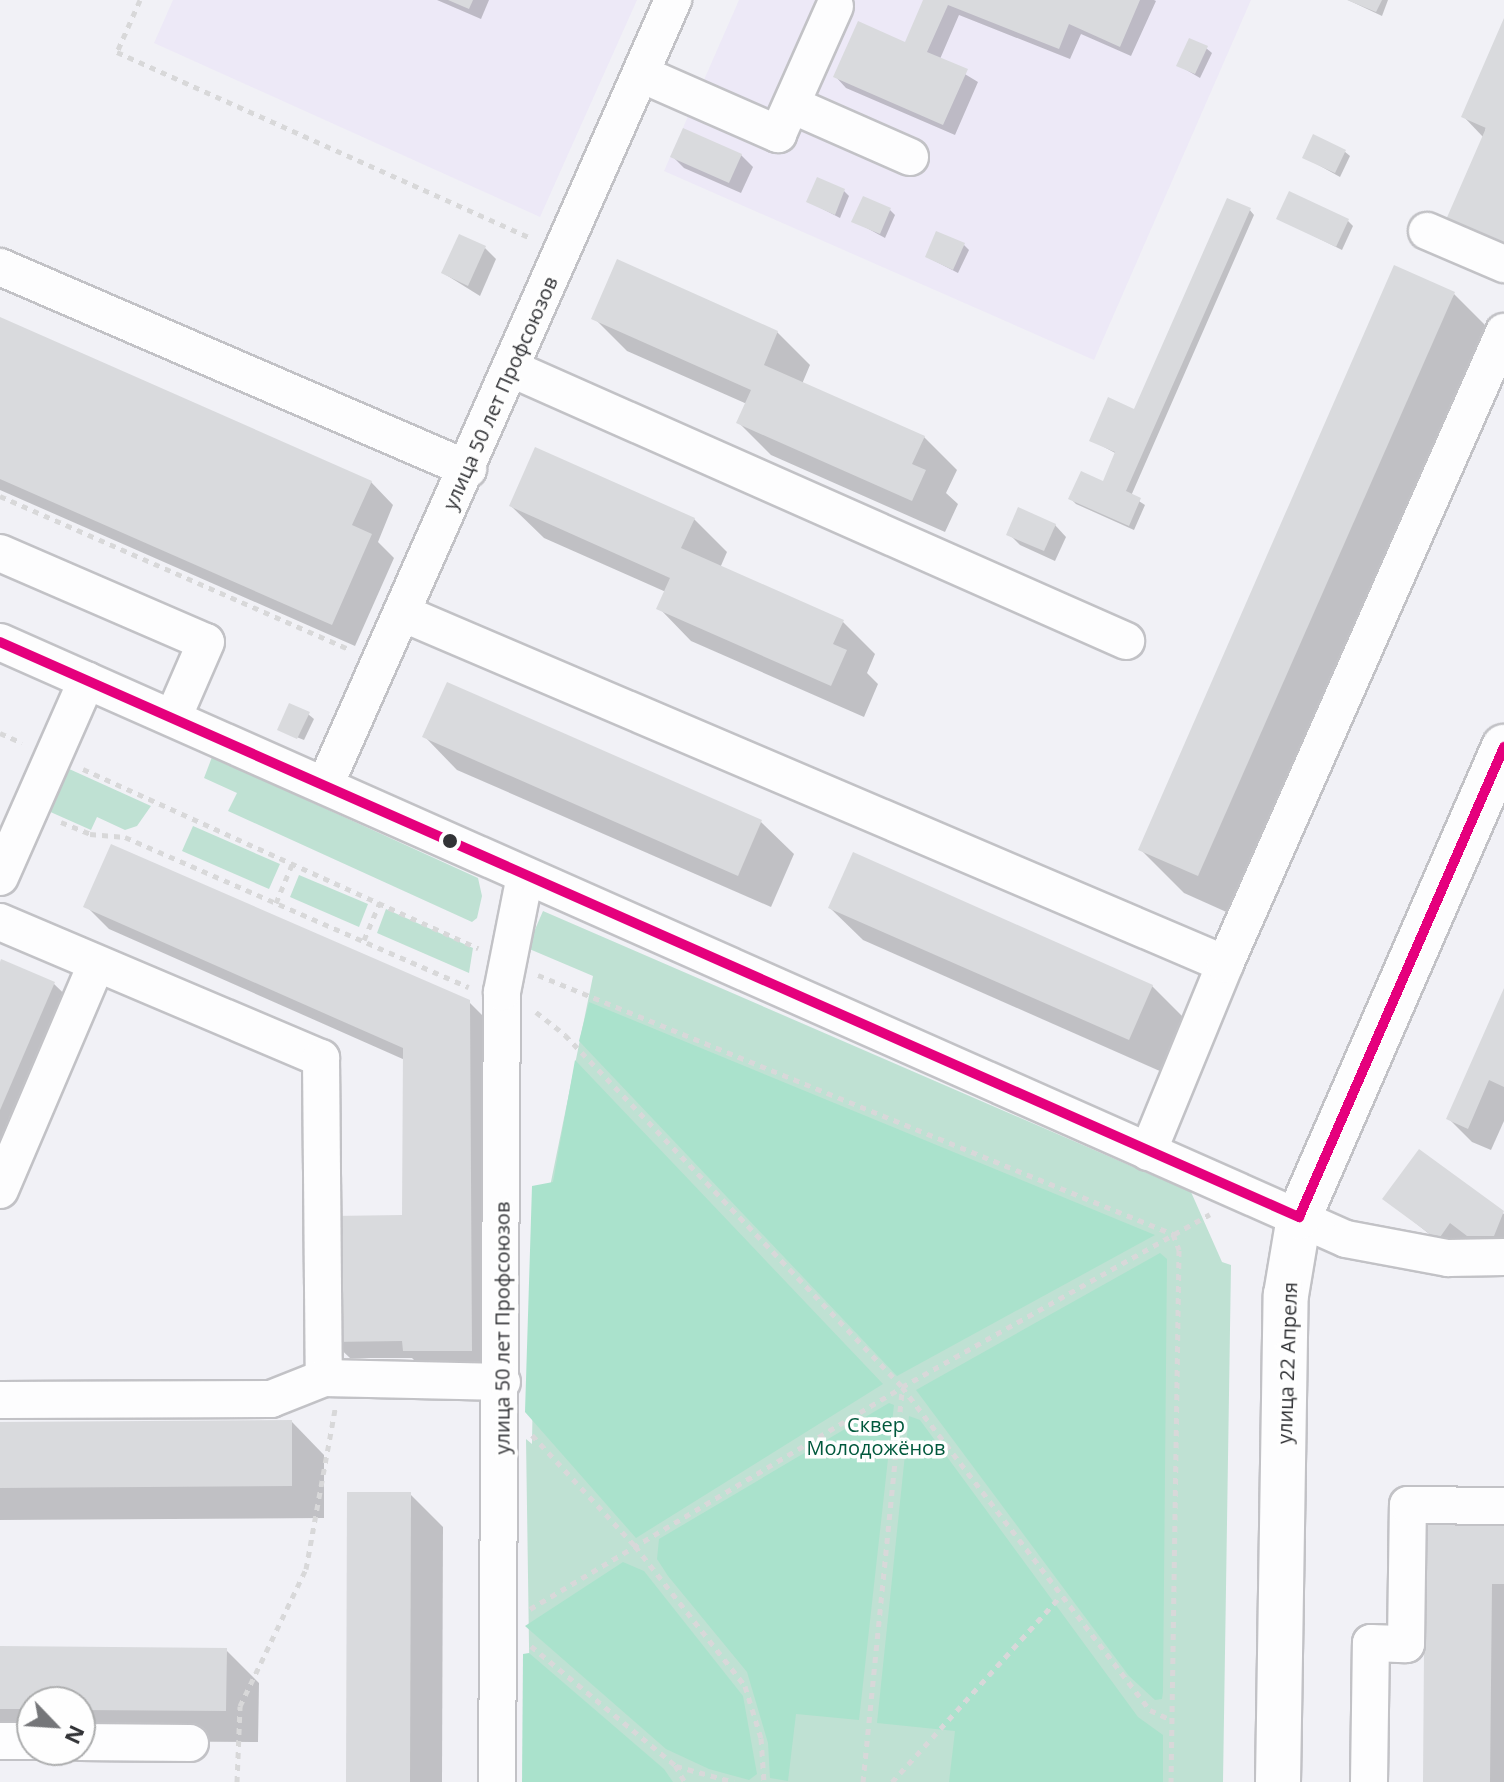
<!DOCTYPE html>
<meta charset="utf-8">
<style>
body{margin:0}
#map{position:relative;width:1504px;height:1782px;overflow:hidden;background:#f1f1f6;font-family:"Open Sans",sans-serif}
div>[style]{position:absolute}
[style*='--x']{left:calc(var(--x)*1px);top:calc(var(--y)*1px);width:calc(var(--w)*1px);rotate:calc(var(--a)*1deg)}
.education>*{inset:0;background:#ede9f7}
.green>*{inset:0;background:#bfe1d3}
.forest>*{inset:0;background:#aae2cc}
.shadow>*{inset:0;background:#0003}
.building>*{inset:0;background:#d9dadd}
.path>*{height:5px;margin-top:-2.5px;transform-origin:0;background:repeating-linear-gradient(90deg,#d8d8d9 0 6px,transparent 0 12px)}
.roads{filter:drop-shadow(2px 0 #c2c2c6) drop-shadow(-2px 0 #c2c2c6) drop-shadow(0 2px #c2c2c6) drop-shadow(0 -2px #c2c2c6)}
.minor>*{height:36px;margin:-18px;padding:0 18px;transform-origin:18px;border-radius:18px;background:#fdfdfe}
.major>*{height:44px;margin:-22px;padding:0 22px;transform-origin:22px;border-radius:22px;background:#fdfdfe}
.bus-1>*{height:10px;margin:-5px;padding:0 5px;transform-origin:5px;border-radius:5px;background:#e5007d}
.dots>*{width:22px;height:22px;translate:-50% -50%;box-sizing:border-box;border:4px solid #fefefe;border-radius:50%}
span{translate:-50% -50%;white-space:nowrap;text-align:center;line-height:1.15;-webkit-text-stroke:7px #fefefe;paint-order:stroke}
.street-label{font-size:20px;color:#323336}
.park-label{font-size:20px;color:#00583c}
.north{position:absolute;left:16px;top:1686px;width:80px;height:80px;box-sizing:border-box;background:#fefefe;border:2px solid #acadae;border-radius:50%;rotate:115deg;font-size:22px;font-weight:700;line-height:32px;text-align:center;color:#323336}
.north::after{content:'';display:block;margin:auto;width:28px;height:36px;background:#757679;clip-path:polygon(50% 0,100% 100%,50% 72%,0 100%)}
</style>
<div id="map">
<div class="education">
<div style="clip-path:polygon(173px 0,637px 0,540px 217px,154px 43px)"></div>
<div style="clip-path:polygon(739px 0,1251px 0,1094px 360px,664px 171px)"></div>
</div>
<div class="green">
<div style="clip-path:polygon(212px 757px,478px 878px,482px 896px,477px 918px,472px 922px,228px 811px,237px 793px,204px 778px)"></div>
<div style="clip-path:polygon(67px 768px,151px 806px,137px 826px,125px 830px,97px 817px,91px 830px,46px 810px)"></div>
<div style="clip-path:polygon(193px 826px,280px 864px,269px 889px,182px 851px)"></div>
<div style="clip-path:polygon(299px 875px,368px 904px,359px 927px,290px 897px)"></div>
<div style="clip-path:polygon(386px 909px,473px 948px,469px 973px,377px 933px)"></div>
<div style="clip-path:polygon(543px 911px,1191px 1192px,1222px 1262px,1231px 1265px,1223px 1782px,531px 1782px,526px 1439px,532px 1444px,535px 1260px,593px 976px,527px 948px)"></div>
</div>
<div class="forest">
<div style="clip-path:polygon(589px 1002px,1155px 1235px,897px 1376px,579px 1041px)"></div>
<div style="clip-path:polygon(575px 1060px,883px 1384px,636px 1538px,525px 1412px,532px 1186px,553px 1182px)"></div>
<div style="clip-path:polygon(1160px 1253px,1167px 1259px,1163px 1692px,1162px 1699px,1155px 1700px,1129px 1676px,916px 1390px)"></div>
<div style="clip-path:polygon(889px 1403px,894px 1405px,859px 1720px,796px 1714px,788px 1781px,770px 1778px,768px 1743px,747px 1672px,668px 1576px,657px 1559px,659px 1539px)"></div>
<div style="clip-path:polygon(909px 1416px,920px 1420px,1138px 1717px,1163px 1735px,1163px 1782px,949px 1782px,955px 1731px,877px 1723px)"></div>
<div style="clip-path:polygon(623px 1562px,644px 1571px,743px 1696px,757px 1774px,749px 1780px,709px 1769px,666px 1749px,525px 1626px)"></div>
<div style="clip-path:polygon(529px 1653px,664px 1769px,673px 1782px,522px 1782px,523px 1654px)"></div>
</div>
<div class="shadow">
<div style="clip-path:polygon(437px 0,489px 0,481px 19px)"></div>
<div style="clip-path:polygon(925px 0,1154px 0,1156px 1px,1131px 56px,1081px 34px,1070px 59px,959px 15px,940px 59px,978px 82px,955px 135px,846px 88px,835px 76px,906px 44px)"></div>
<div style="clip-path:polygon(1348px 0,1388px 0,1382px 16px)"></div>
<div style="clip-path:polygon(1504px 23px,1484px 138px,1463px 116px)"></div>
<div style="clip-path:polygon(1206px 48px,1212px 53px,1200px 78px,1178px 65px)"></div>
<div style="clip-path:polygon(1344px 151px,1350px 156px,1340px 177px,1304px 157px)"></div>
<div style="clip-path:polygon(741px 155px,753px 167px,741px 193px,684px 168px,673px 157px)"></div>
<div style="clip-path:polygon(844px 191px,849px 196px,840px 218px,809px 202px)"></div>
<div style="clip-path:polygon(1249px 209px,1254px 215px,1131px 496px,1145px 505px,1134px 530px,1076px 504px,1071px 499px,1104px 483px,1117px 454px,1091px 440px,1135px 412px)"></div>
<div style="clip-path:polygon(890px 210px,895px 215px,885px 238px,854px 221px)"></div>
<div style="clip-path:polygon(1278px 218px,1348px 221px,1353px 226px,1342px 250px)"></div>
<div style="clip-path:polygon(963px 244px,969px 250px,958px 273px,927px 257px)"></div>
<div style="clip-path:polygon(485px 248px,496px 259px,480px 296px,443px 273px)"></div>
<div style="clip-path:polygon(1454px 294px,1497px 337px,1242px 919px,1184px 893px,1140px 849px)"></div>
<div style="clip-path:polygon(594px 318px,777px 332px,810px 365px,802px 384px,924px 437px,957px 470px,946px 493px,958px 504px,945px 532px,771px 455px,739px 423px,747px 404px,627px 351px)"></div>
<div style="clip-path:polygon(0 320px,371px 482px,393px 505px,378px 542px,394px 558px,355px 646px,0 490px)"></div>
<div style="clip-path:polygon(511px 506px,694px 519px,727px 552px,720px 568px,843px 622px,875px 654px,867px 673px,878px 684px,864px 717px,691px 641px,659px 608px,666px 592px,544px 538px)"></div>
<div style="clip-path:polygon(1055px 525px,1066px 537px,1055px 561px,1020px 545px,1009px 534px)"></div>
<div style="clip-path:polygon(308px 714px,314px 719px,304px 740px,279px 730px)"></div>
<div style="clip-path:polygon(425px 737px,761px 822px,794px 854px,771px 907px,457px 770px)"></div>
<div style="clip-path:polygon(86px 906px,469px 1002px,492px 1025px,494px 1373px,427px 1373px,412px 1358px,350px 1358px,332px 1341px,405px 1221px,405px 1060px,109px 929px)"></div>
<div style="clip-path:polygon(830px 908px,1152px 986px,1185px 1019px,1162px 1072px,863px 940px)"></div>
<div style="clip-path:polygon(0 967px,54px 984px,77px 1006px,0 1185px)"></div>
<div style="clip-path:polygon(1504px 993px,1504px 1121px,1491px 1150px,1472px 1142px,1449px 1119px)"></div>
<div style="clip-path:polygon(1419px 1152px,1504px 1214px,1504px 1252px,1486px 1252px,1468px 1239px,1456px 1255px,1385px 1199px)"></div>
<div style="clip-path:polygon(292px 1422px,324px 1455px,324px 1518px,0 1520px,0 1424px)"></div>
<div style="clip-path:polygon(410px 1494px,443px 1527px,442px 1782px,348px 1782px)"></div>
<div style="clip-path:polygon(1504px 1524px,1504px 1782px,1425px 1782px)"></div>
<div style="clip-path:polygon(0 1648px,226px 1650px,259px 1683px,258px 1742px,80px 1741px,80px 1702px,32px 1702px,32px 1741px,0 1741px)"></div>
</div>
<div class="building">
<div style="clip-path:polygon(448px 0,473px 0,469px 9px)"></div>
<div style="clip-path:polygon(923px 0,1140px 0,1120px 47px,1069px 24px,1059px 49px,948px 5px,927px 52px,968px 69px,943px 125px,833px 77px,858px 21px,905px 42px)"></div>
<div style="clip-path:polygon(1347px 0,1382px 0,1376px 12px)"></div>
<div style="clip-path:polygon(1504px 18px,1504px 248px,1445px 222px,1486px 128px,1461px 117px)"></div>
<div style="clip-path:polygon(1189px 38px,1208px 46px,1195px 74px,1176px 66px)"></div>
<div style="clip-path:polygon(683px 128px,742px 154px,729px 183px,670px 157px)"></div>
<div style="clip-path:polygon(1313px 134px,1346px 150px,1335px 173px,1302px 158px)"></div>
<div style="clip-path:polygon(817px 177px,845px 189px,835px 215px,806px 202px)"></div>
<div style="clip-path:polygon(1289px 191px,1349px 219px,1336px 247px,1276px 219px)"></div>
<div style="clip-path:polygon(863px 196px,891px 208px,880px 234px,851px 222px)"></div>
<div style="clip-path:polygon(1227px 198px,1251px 208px,1126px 491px,1141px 498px,1129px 526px,1068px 499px,1081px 471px,1103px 481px,1115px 452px,1089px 441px,1108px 397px,1134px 409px)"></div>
<div style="clip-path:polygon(936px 231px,965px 243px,953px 270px,925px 257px)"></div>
<div style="clip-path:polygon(459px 234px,486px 246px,468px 286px,441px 273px)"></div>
<div style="clip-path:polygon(617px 259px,778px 331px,764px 365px,925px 436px,912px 464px,926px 470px,912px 501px,736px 423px,751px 390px,591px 319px)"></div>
<div style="clip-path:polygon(1394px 265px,1455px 292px,1198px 876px,1138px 850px)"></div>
<div style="clip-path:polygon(0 317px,372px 481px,352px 525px,372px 534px,332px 625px,0 479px)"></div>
<div style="clip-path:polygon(535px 447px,695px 518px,681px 548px,844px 620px,833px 644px,847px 650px,831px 686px,656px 609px,670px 578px,509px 506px)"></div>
<div style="clip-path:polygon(1018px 507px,1056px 524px,1044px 551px,1006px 535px)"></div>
<div style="clip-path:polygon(447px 682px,762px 820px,738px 876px,422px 737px)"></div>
<div style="clip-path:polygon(289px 703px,310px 712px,297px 739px,277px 730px)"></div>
<div style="clip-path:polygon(111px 844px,470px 1000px,472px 1351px,403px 1351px,402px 1341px,330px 1342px,332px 1216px,402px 1215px,403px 1048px,83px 907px)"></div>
<div style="clip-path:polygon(853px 852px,1153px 985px,1129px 1040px,828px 908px)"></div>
<div style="clip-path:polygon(1px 959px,55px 982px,0 1110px,0 962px)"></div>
<div style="clip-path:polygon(1504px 988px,1504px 1087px,1489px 1080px,1468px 1129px,1446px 1119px)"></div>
<div style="clip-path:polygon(1419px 1149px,1504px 1211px,1494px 1236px,1467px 1236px,1450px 1223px,1438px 1240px,1382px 1199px)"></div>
<div style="clip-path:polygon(292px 1420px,292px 1486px,0 1488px,0 1422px)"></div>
<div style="clip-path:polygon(347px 1492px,411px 1492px,410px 1782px,346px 1782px)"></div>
<div style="clip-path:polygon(1425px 1521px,1504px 1522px,1504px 1584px,1492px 1584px,1490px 1782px,1423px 1782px)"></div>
<div style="clip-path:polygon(0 1646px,227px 1648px,226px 1711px,80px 1710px,80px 1702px,32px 1702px,32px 1709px,0 1709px)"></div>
</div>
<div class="path">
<div style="--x:140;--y:0;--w:57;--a:113.9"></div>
<div style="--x:117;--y:52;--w:454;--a:24.2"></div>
<div style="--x:0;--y:496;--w:382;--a:23.7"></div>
<div style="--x:0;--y:733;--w:24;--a:24"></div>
<div style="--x:83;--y:769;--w:434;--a:24.4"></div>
<div style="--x:61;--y:822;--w:31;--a:22"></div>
<div style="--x:90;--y:834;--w:35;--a:5"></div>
<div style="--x:125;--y:837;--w:375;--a:23.6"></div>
<div style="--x:276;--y:903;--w:44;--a:-67.5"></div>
<div style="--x:364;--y:940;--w:41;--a:-67.2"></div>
<div style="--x:538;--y:975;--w:686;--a:22.19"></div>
<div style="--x:1173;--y:1234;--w:17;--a:69"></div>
<div style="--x:1179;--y:1250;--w:532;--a:90.86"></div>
<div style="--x:536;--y:1012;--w:37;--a:38"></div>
<div style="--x:565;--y:1035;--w:487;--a:46.2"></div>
<div style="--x:902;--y:1387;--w:407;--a:52.5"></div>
<div style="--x:1150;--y:1710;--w:23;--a:25"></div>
<div style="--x:532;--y:1435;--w:151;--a:47.1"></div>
<div style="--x:635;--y:1546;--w:178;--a:51.8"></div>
<div style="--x:745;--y:1686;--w:54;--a:72.9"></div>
<div style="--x:761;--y:1738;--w:44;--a:86.1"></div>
<div style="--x:530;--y:1609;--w:433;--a:-30.8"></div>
<div style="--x:902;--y:1387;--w:353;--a:-29.3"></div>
<div style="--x:531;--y:1646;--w:187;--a:39.6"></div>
<div style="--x:675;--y:1765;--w:20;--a:60"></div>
<div style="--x:676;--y:1766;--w:60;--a:15.4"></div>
<div style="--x:237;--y:1782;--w:76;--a:-87.7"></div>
<div style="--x:240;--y:1706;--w:152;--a:-64.3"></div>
<div style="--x:306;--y:1569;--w:163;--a:-79.7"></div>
<div style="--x:863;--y:1782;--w:395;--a:-84.3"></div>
<div style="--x:892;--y:1782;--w:250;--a:-47.8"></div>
</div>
<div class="roads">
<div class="minor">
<div style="--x:641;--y:74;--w:150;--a:23.7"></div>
<div style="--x:778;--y:134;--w:140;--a:-66"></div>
<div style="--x:792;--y:105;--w:129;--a:23.8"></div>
<div style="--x:1427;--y:231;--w:84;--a:23.2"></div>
<div style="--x:0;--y:267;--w:510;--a:23.35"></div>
<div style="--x:510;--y:368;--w:674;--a:23.9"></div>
<div style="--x:0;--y:553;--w:224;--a:23.4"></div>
<div style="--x:206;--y:642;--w:83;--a:113.5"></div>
<div style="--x:402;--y:613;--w:895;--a:23.1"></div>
<div style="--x:0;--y:642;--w:1472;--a:23.92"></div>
<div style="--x:1346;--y:1239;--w:104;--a:10.6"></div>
<div style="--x:1448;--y:1258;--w:56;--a:-1"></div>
<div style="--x:325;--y:785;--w:859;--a:-66.09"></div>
<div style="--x:0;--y:877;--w:215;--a:-66.2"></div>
<div style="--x:0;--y:922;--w:349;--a:23"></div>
<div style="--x:321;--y:1058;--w:320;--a:89.5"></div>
<div style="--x:1148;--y:1152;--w:203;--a:-67.7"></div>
<div style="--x:1225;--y:964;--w:691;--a:-66.18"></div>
<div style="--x:0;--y:1190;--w:245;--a:-66.9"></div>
<div style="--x:0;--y:1400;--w:271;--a:-0.2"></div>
<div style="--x:271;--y:1399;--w:57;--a:-21.6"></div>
<div style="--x:324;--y:1378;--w:178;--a:1.3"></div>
<div style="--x:0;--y:1741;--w:32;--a:0"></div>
<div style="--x:80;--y:1742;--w:110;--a:0.5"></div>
<div style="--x:497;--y:1782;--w:790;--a:-89.64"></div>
<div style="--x:502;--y:992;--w:118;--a:-78.8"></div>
<div style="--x:1369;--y:1782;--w:139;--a:-89.2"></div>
<div style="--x:1371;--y:1643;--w:35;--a:2"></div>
<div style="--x:1406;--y:1644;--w:139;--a:-89.2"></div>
<div style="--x:1408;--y:1505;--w:96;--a:0.6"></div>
</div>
<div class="major">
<div style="--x:1278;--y:1782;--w:487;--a:-89.1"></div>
<div style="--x:1286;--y:1295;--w:79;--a:-80.5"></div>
<div style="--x:1299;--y:1217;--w:513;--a:-66.43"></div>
</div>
</div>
<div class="bus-1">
<div style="--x:0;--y:642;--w:1421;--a:23.88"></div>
<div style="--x:1299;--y:1217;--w:513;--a:-66.43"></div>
</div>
<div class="dots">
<div style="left:450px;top:841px;background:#323336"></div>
</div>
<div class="street-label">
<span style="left:500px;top:393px;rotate:-66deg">улица 50 лет Профсоюзов</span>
<span style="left:502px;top:1328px;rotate:-90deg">улица 50 лет Профсоюзов</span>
<span style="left:1287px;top:1363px;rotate:-88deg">улица 22 Апреля</span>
</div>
<div class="park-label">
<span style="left:876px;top:1436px">Сквер<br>Молодожёнов</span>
</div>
<div class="north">N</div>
</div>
